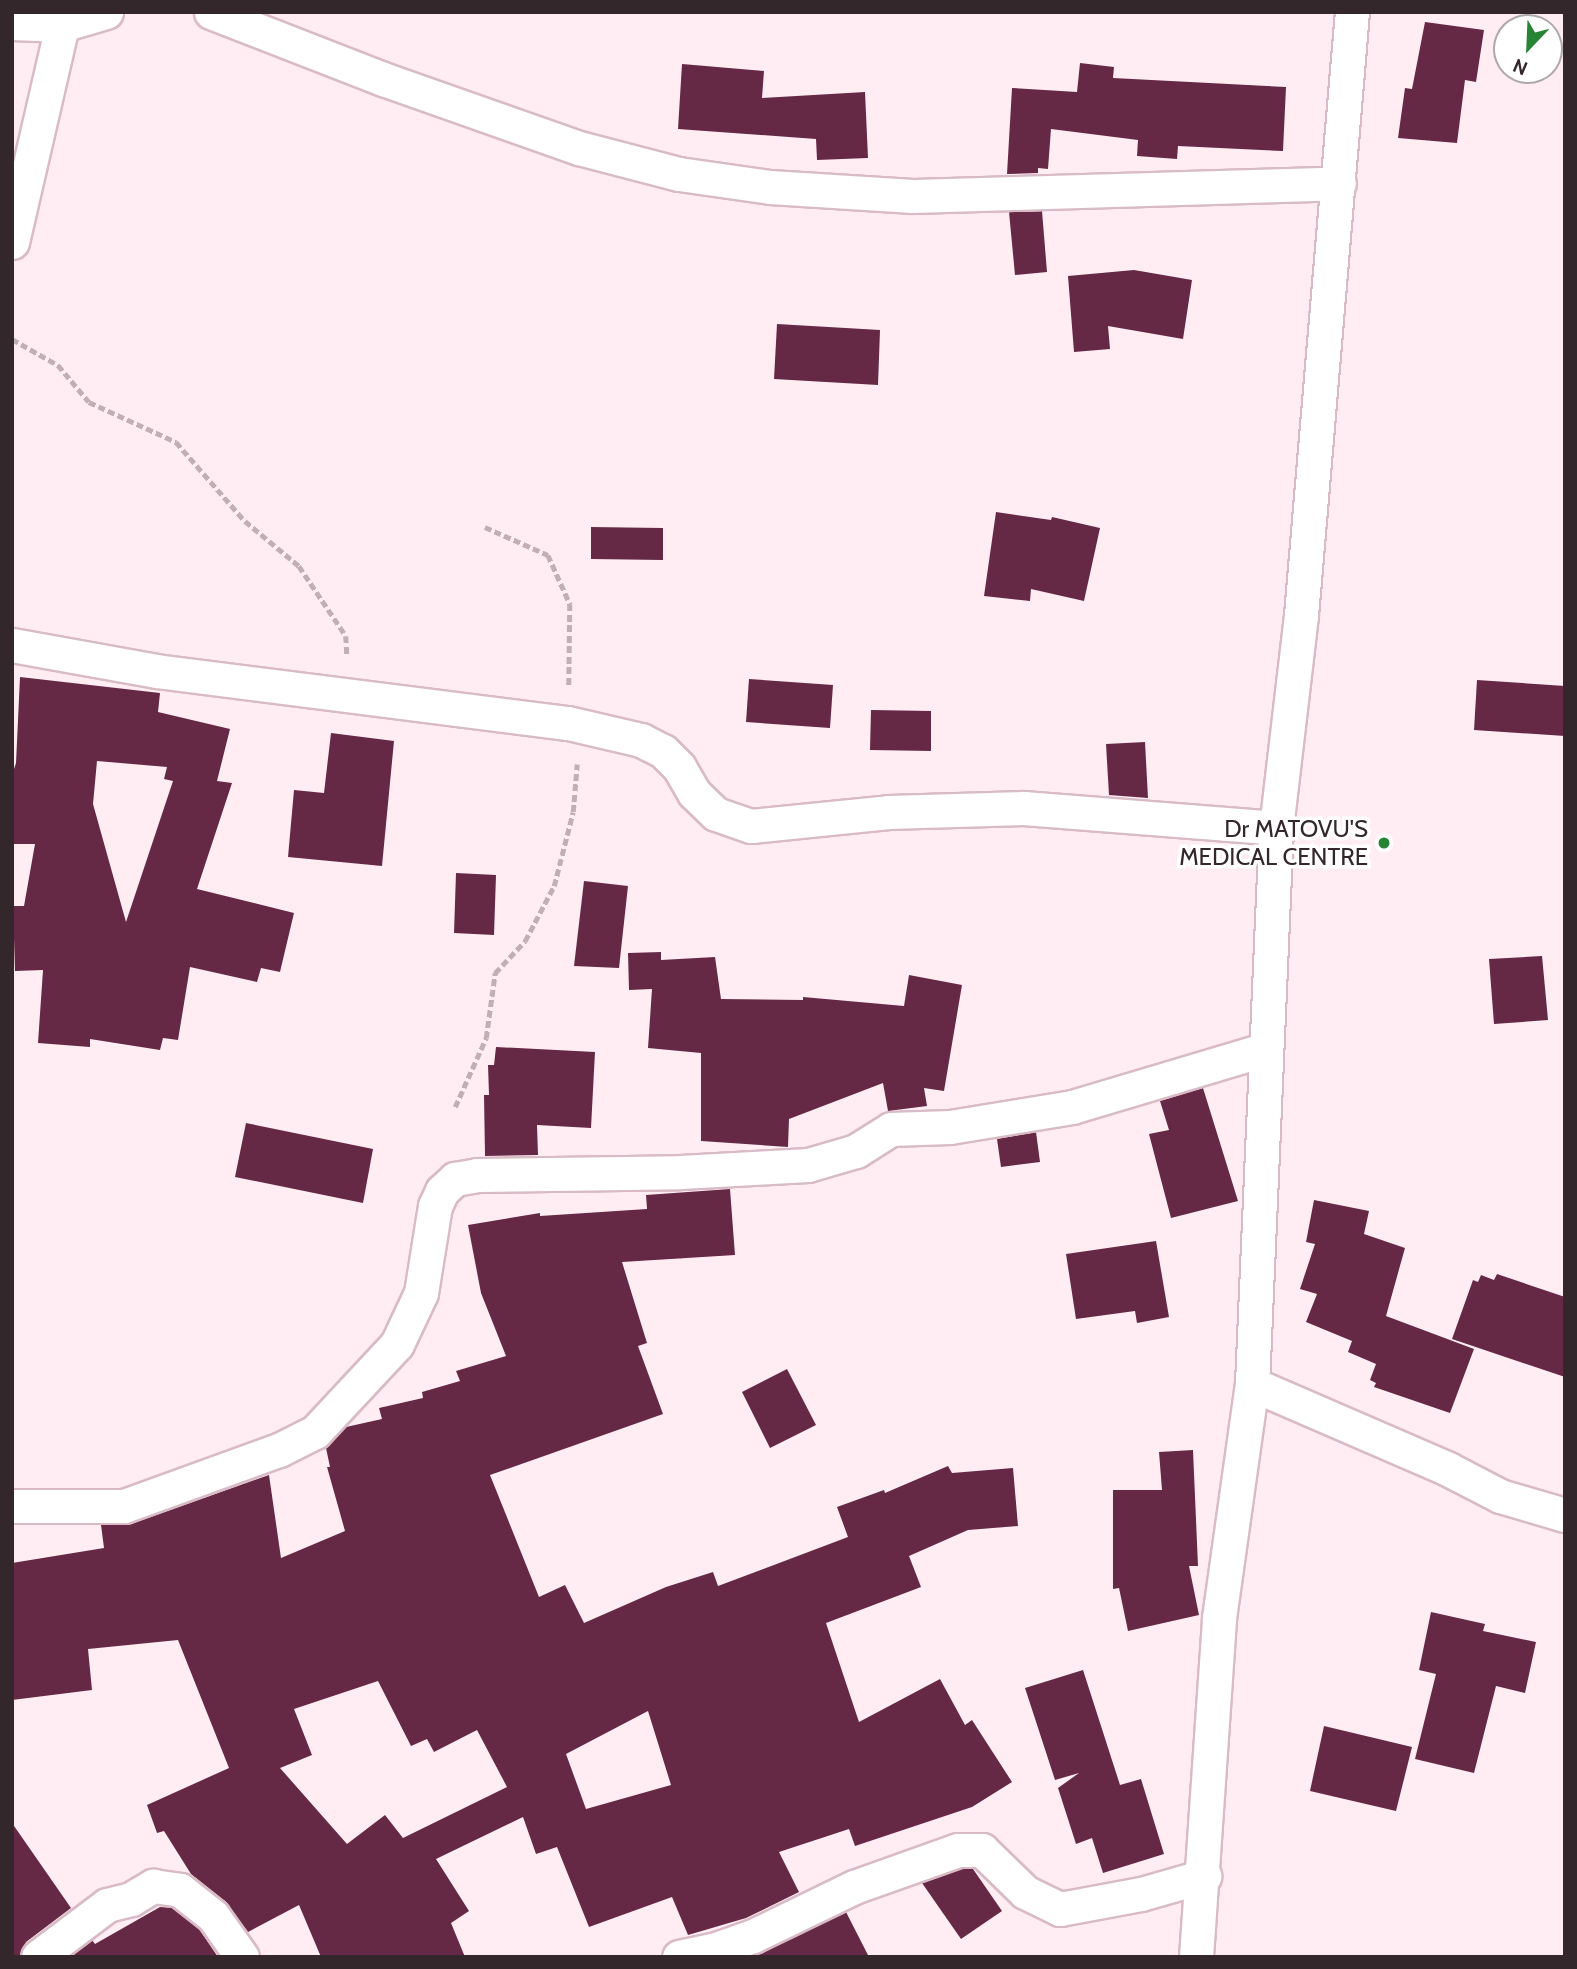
<!DOCTYPE html>
<style>
body{margin:0}
#map{position:relative;width:1577px;height:1969px;overflow:hidden;background:#ffedf3;font-family:Cabin,sans-serif}
div>[style]{position:absolute}
[style*='--x']{left:calc(var(--x)*1px);top:calc(var(--y)*1px);width:calc(var(--w)*1px);rotate:calc(var(--a)*1deg)}
.building>*{inset:0;background:#662945}
.path>*{height:4.5px;margin-top:-2.25px;transform-origin:0;background:repeating-linear-gradient(90deg,#c0b0b6 0 7px,transparent 0 10.5px)}
.roads{filter:drop-shadow(2px 0 #d8bbc6) drop-shadow(-2px 0 #d8bbc6) drop-shadow(0 2px #d8bbc6) drop-shadow(0 -2px #d8bbc6)}
.street>*{height:33px;margin:-16.5px;padding:0 16.5px;transform-origin:16.5px;border-radius:16.5px;background:#fff}
.dots>*{width:19px;height:19px;translate:-50% -50%;box-sizing:border-box;border:4px solid #fff;border-radius:50%}
span{translate:-50% -50%;white-space:nowrap;text-align:center;line-height:1.15;-webkit-text-stroke:7px #fff;paint-order:stroke}
.poi-label{font-size:24px;color:#33272c}
.right{translate:-100% -50%;text-align:right}
.frame{position:absolute;inset:0;border:14px solid #33272c;pointer-events:none}
.north{position:absolute;left:1493px;top:14px;width:70px;height:70px;box-sizing:border-box;background:#fff;border:2px solid #ada9ab;border-radius:50%;rotate:203deg;font-size:19px;font-weight:700;line-height:28px;text-align:center;color:#33272c}
.north::after{content:'';display:block;margin:auto;width:24px;height:32px;background:#288435;clip-path:polygon(50% 0,100% 100%,50% 72%,0 100%)}
</style>
<div id="map">
<div class="building">
<div style="clip-path:polygon(1425px 22px,1484px 30px,1476px 82px,1465px 80px,1457px 143px,1398px 138px,1405px 88px,1412px 89px)"></div>
<div style="clip-path:polygon(1080px 63px,1114px 67px,1113px 78px,1286px 87px,1283px 151px,1178px 146px,1177px 159px,1137px 156px,1138px 140px,1051px 129px,1048px 169px,1038px 168px,1038px 173px,1007px 174px,1012px 88px,1077px 92px)"></div>
<div style="clip-path:polygon(682px 64px,764px 71px,762px 98px,865px 92px,868px 158px,817px 160px,816px 139px,678px 129px)"></div>
<div style="clip-path:polygon(1042px 211px,1047px 272px,1015px 275px,1009px 212px)"></div>
<div style="clip-path:polygon(1134px 270px,1192px 280px,1183px 339px,1108px 326px,1110px 349px,1074px 352px,1068px 276px)"></div>
<div style="clip-path:polygon(777px 324px,880px 330px,878px 385px,774px 379px)"></div>
<div style="clip-path:polygon(996px 512px,1051px 520px,1052px 517px,1100px 528px,1084px 601px,1031px 589px,1030px 601px,984px 596px)"></div>
<div style="clip-path:polygon(591px 527px,663px 528px,663px 560px,591px 559px)"></div>
<div style="clip-path:polygon(evenodd,20px 677px,160px 693px,158px 712px,230px 729px,217px 781px,232px 783px,197px 889px,294px 913px,280px 972px,261px 968px,257px 982px,190px 967px,178px 1040px,163px 1038px,160px 1050px,90px 1039px,90px 1047px,38px 1043px,43px 970px,15px 971px,13px 906px,24px 906px,35px 844px,12px 844px,12px 775px,16px 763px,20px 677px,97px 761px,167px 767px,164px 779px,173px 781px,126px 922px,93px 804px,97px 761px)"></div>
<div style="clip-path:polygon(749px 679px,833px 685px,830px 728px,746px 722px)"></div>
<div style="clip-path:polygon(1477px 680px,1565px 686px,1565px 736px,1474px 730px)"></div>
<div style="clip-path:polygon(871px 710px,931px 711px,931px 751px,870px 750px)"></div>
<div style="clip-path:polygon(331px 733px,394px 741px,382px 866px,288px 857px,294px 790px,324px 793px)"></div>
<div style="clip-path:polygon(1145px 742px,1148px 798px,1109px 795px,1106px 744px)"></div>
<div style="clip-path:polygon(456px 873px,496px 875px,494px 935px,454px 933px)"></div>
<div style="clip-path:polygon(584px 881px,628px 886px,619px 968px,574px 966px)"></div>
<div style="clip-path:polygon(661px 952px,661px 960px,715px 957px,721px 999px,803px 1000px,803px 997px,904px 1006px,909px 975px,962px 985px,944px 1091px,924px 1088px,927px 1106px,888px 1111px,883px 1083px,789px 1119px,788px 1147px,701px 1141px,701px 1053px,648px 1048px,652px 989px,629px 990px,628px 953px)"></div>
<div style="clip-path:polygon(1542px 956px,1548px 1020px,1494px 1024px,1489px 959px)"></div>
<div style="clip-path:polygon(496px 1047px,595px 1052px,591px 1128px,537px 1125px,538px 1155px,485px 1156px,484px 1095px,489px 1095px,488px 1065px,494px 1065px)"></div>
<div style="clip-path:polygon(1203px 1088px,1238px 1201px,1171px 1218px,1149px 1134px,1169px 1130px,1160px 1101px)"></div>
<div style="clip-path:polygon(246px 1123px,373px 1149px,363px 1203px,235px 1177px)"></div>
<div style="clip-path:polygon(1036px 1132px,1040px 1162px,1001px 1167px,997px 1139px)"></div>
<div style="clip-path:polygon(evenodd,730px 1189px,735px 1255px,622px 1262px,647px 1343px,638px 1346px,663px 1414px,490px 1475px,539px 1597px,565px 1585px,584px 1623px,666px 1587px,713px 1572px,718px 1586px,848px 1537px,837px 1507px,884px 1490px,885px 1493px,948px 1466px,952px 1473px,1013px 1468px,1018px 1526px,968px 1530px,909px 1556px,921px 1587px,826px 1623px,859px 1722px,940px 1679px,965px 1725px,972px 1720px,1012px 1782px,972px 1807px,855px 1846px,849px 1829px,779px 1852px,799px 1892px,746px 1918px,688px 1935px,672px 1897px,589px 1927px,557px 1847px,536px 1854px,523px 1817px,436px 1859px,469px 1911px,451px 1923px,465px 1957px,321px 1957px,299px 1905px,248px 1932px,225px 1901px,191px 1874px,164px 1831px,157px 1833px,147px 1805px,229px 1768px,178px 1640px,88px 1649px,92px 1690px,12px 1700px,12px 1563px,104px 1548px,101px 1525px,131px 1524px,269px 1475px,281px 1558px,345px 1531px,327px 1467px,330px 1467px,326px 1448px,346px 1427px,382px 1419px,379px 1408px,423px 1398px,422px 1392px,460px 1381px,456px 1371px,506px 1356px,481px 1293px,468px 1225px,540px 1213px,540px 1216px,647px 1209px,646px 1195px,730px 1189px,378px 1681px,411px 1746px,427px 1739px,434px 1752px,477px 1730px,507px 1787px,403px 1838px,385px 1815px,347px 1844px,280px 1768px,312px 1755px,294px 1709px,378px 1681px,730px 1189px,648px 1711px,671px 1785px,586px 1809px,566px 1754px,648px 1711px)"></div>
<div style="clip-path:polygon(1314px 1200px,1369px 1211px,1364px 1234px,1405px 1248px,1386px 1316px,1474px 1349px,1450px 1413px,1374px 1387px,1376px 1383px,1370px 1380px,1376px 1364px,1348px 1352px,1352px 1341px,1306px 1322px,1317px 1294px,1300px 1289px,1315px 1244px,1306px 1242px)"></div>
<div style="clip-path:polygon(1156px 1241px,1169px 1317px,1137px 1323px,1135px 1311px,1076px 1319px,1066px 1254px)"></div>
<div style="clip-path:polygon(1497px 1274px,1565px 1297px,1565px 1377px,1452px 1339px,1473px 1280px,1478px 1282px,1481px 1275px,1494px 1280px)"></div>
<div style="clip-path:polygon(787px 1369px,816px 1425px,770px 1448px,742px 1392px)"></div>
<div style="clip-path:polygon(1193px 1450px,1198px 1566px,1189px 1566px,1199px 1615px,1128px 1631px,1119px 1588px,1113px 1589px,1113px 1490px,1162px 1490px,1159px 1452px)"></div>
<div style="clip-path:polygon(1431px 1612px,1485px 1624px,1483px 1631px,1536px 1642px,1525px 1693px,1496px 1686px,1474px 1773px,1415px 1759px,1436px 1674px,1419px 1670px)"></div>
<div style="clip-path:polygon(1083px 1670px,1120px 1785px,1141px 1779px,1164px 1854px,1103px 1873px,1092px 1838px,1076px 1844px,1058px 1788px,1079px 1773px,1055px 1780px,1025px 1688px)"></div>
<div style="clip-path:polygon(1324px 1726px,1412px 1747px,1396px 1811px,1310px 1791px)"></div>
<div style="clip-path:polygon(12px 1823px,71px 1908px,26px 1942px,19px 1957px,12px 1957px)"></div>
<div style="clip-path:polygon(961px 1869px,973px 1869px,1002px 1911px,961px 1939px,922px 1883px)"></div>
<div style="clip-path:polygon(160px 1907px,172px 1908px,199px 1929px,218px 1957px,70px 1957px,92px 1940px,95px 1944px)"></div>
<div style="clip-path:polygon(846px 1912px,869px 1957px,752px 1957px,761px 1953px)"></div>
</div>
<div class="path">
<div style="--x:12;--y:339;--w:53;--a:29.5"></div>
<div style="--x:58;--y:365;--w:48;--a:50"></div>
<div style="--x:89;--y:402;--w:96;--a:24.7"></div>
<div style="--x:176;--y:442;--w:105;--a:48.9"></div>
<div style="--x:245;--y:521;--w:70;--a:39.8"></div>
<div style="--x:299;--y:566;--w:84;--a:56.1"></div>
<div style="--x:346;--y:636;--w:20;--a:87"></div>
<div style="--x:485;--y:527;--w:69;--a:24"></div>
<div style="--x:548;--y:555;--w:54;--a:65.8"></div>
<div style="--x:570;--y:604;--w:83;--a:90.7"></div>
<div style="--x:455;--y:1107;--w:76;--a:-65.8"></div>
<div style="--x:486;--y:1038;--w:66;--a:-82.1"></div>
<div style="--x:495;--y:973;--w:44;--a:-46.8"></div>
<div style="--x:525;--y:941;--w:62;--a:-62.2"></div>
<div style="--x:554;--y:886;--w:76;--a:-75.6"></div>
<div style="--x:573;--y:812;--w:48;--a:-85.2"></div>
</div>
<div class="roads">
<div class="street">
<div style="--x:211;--y:12;--w:185;--a:21.3"></div>
<div style="--x:383;--y:79;--w:208;--a:19.4"></div>
<div style="--x:579;--y:148;--w:103;--a:14.6"></div>
<div style="--x:679;--y:174;--w:92;--a:8.1"></div>
<div style="--x:770;--y:187;--w:143;--a:3.6"></div>
<div style="--x:913;--y:196;--w:426;--a:-1.7"></div>
<div style="--x:12;--y:23;--w:50;--a:2.3"></div>
<div style="--x:62;--y:25;--w:46;--a:-16.5"></div>
<div style="--x:12;--y:242;--w:223;--a:-77"></div>
<div style="--x:12;--y:645;--w:146;--a:10.2"></div>
<div style="--x:156;--y:671;--w:415;--a:7.2"></div>
<div style="--x:568;--y:723;--w:75;--a:13.1"></div>
<div style="--x:641;--y:740;--w:25;--a:27"></div>
<div style="--x:663;--y:751;--w:23;--a:45"></div>
<div style="--x:679;--y:767;--w:30;--a:60"></div>
<div style="--x:694;--y:793;--w:30;--a:44"></div>
<div style="--x:716;--y:814;--w:37;--a:19"></div>
<div style="--x:751;--y:826;--w:138;--a:-5.8"></div>
<div style="--x:888;--y:812;--w:136;--a:-1.7"></div>
<div style="--x:1024;--y:808;--w:253;--a:4.5"></div>
<div style="--x:1252;--y:1384;--w:214;--a:23.4"></div>
<div style="--x:1448;--y:1469;--w:59;--a:27.4"></div>
<div style="--x:1500;--y:1496;--w:68;--a:16.3"></div>
<div style="--x:12;--y:1506;--w:112;--a:0"></div>
<div style="--x:124;--y:1506;--w:165;--a:-19.9"></div>
<div style="--x:279;--y:1450;--w:40;--a:-26.6"></div>
<div style="--x:315;--y:1432;--w:120;--a:-47"></div>
<div style="--x:397;--y:1344;--w:56;--a:-64.8"></div>
<div style="--x:421;--y:1293;--w:88;--a:-80.9"></div>
<div style="--x:435;--y:1206;--w:17;--a:-65"></div>
<div style="--x:442;--y:1191;--w:18;--a:-43"></div>
<div style="--x:455;--y:1179;--w:22;--a:-10"></div>
<div style="--x:477;--y:1175;--w:203;--a:-0.8"></div>
<div style="--x:680;--y:1172;--w:128;--a:-3.1"></div>
<div style="--x:808;--y:1165;--w:50;--a:-16.3"></div>
<div style="--x:856;--y:1151;--w:41;--a:-32.2"></div>
<div style="--x:891;--y:1129;--w:59;--a:-1.9"></div>
<div style="--x:950;--y:1127;--w:124;--a:-9.3"></div>
<div style="--x:1072;--y:1107;--w:202;--a:-16.6"></div>
<div style="--x:38;--y:1957;--w:86;--a:-37"></div>
<div style="--x:107;--y:1905;--w:25;--a:-14"></div>
<div style="--x:131;--y:1899;--w:26;--a:-31"></div>
<div style="--x:153;--y:1886;--w:27;--a:8"></div>
<div style="--x:180;--y:1890;--w:42;--a:38.2"></div>
<div style="--x:213;--y:1916;--w:50;--a:54.7"></div>
<div style="--x:679;--y:1957;--w:35;--a:-12"></div>
<div style="--x:713;--y:1950;--w:42;--a:-19.3"></div>
<div style="--x:753;--y:1936;--w:112;--a:-25.9"></div>
<div style="--x:854;--y:1887;--w:110;--a:-19.6"></div>
<div style="--x:958;--y:1850;--w:24;--a:0"></div>
<div style="--x:982;--y:1850;--w:60;--a:44.3"></div>
<div style="--x:1025;--y:1892;--w:39;--a:26"></div>
<div style="--x:1060;--y:1909;--w:82;--a:-10.5"></div>
<div style="--x:1141;--y:1894;--w:66;--a:-15.9"></div>
<div style="--x:1196;--y:1957;--w:340;--a:-86.1"></div>
<div style="--x:1219;--y:1618;--w:236;--a:-82"></div>
<div style="--x:1252;--y:1384;--w:557;--a:-87.53"></div>
<div style="--x:1276;--y:828;--w:214;--a:-83.3"></div>
<div style="--x:1301;--y:615;--w:605;--a:-85.17"></div>
</div>
</div>
<div class="dots">
<div style="left:1384px;top:843px;background:#288435"></div>
</div>
<div class="poi-label">
<span class="right" style="left:1368px;top:843px">Dr MATOVU'S<br>MEDICAL CENTRE</span>
</div>
<div class="frame"></div>
<div class="north">N</div>
</div>
